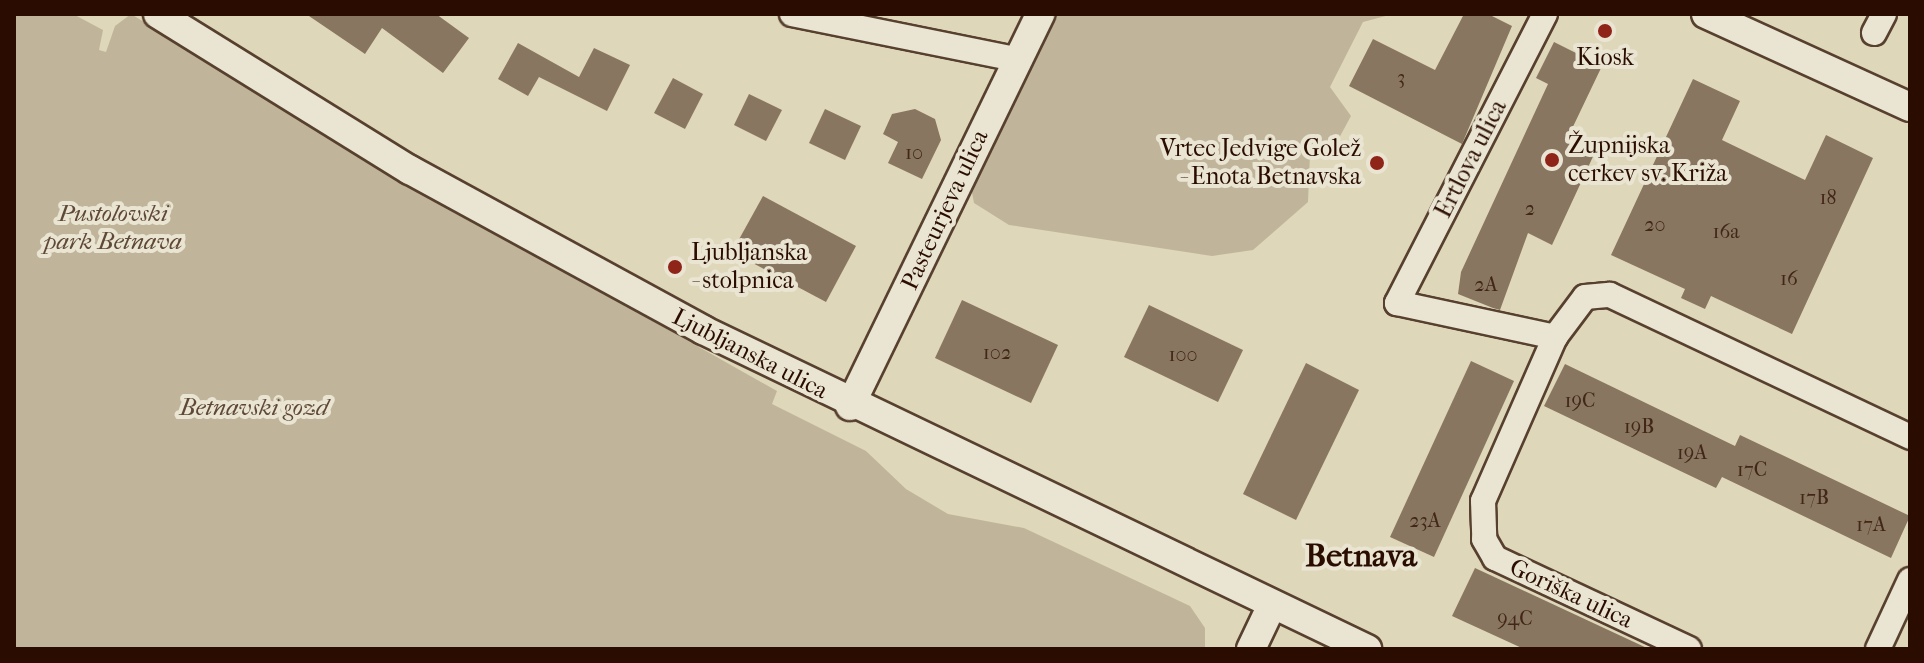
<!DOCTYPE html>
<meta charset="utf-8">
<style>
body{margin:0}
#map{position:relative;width:1924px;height:663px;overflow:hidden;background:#dfd7ba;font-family:"IM FELL French Canon",serif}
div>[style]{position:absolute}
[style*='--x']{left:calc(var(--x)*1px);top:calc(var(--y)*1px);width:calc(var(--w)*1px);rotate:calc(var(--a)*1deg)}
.green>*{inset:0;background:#c0b59a}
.building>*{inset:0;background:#887661}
.roads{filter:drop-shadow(2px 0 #57402e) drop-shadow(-2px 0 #57402e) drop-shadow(0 2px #57402e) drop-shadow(0 -2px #57402e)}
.minor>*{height:24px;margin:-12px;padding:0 12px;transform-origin:12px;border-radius:12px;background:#eae5d2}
.tertiary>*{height:28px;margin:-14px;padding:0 14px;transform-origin:14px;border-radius:14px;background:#eae5d2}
.dots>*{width:22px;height:22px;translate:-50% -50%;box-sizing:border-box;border:4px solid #eae5d2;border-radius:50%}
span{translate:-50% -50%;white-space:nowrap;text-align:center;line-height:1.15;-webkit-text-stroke:8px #eae5d2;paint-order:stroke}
.number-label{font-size:20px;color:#422718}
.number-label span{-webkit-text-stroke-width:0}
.poi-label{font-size:24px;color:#2a0d00}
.left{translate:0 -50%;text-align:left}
.right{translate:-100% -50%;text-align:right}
.street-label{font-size:24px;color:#2a0d00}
.park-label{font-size:24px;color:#5e4836;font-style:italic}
.district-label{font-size:32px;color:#2a0d00;font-weight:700}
.frame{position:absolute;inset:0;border:16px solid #2a0d00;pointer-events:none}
</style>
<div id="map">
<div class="green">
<div style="clip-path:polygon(14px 14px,73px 14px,103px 30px,99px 50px,106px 52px,115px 26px,131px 14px,394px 175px,777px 391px,772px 404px,866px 451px,906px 489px,948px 514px,1024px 528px,1190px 606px,1205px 628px,1205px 649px,14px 649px)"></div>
<div style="clip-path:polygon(1055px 14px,1393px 14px,1363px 22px,1330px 87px,1351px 116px,1338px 140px,1310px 154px,1308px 202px,1253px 250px,1212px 256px,1009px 225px,974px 203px,971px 187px)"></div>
</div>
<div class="building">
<div style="clip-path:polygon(306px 14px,436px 14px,469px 38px,443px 73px,382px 28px,365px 54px)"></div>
<div style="clip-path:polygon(1464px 14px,1488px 14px,1512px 26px,1462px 144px,1349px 86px,1373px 39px,1435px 70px)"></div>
<div style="clip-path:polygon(1554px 42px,1602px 66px,1569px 135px,1597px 148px,1552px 245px,1528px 233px,1500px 310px,1493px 308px,1458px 294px,1461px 272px,1548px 84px,1536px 78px)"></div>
<div style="clip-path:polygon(518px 43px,579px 77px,594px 48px,630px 65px,607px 111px,539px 77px,528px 96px,498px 79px)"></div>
<div style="clip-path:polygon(673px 78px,703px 94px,685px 129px,654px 113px)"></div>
<div style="clip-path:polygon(1693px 79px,1740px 101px,1722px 140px,1805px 180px,1826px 135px,1873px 158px,1792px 334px,1711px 296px,1705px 309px,1681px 298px,1685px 289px,1611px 255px)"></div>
<div style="clip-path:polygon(749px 94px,782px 110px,766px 141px,734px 125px)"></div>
<div style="clip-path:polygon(825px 109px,861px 126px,845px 160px,809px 143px)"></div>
<div style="clip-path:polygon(915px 109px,935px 119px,941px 140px,922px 179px,888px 163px,898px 142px,883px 134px,892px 114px)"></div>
<div style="clip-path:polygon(763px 196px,856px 246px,826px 302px,732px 252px)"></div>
<div style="clip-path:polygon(962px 300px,1058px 345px,1031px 403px,935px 358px)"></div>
<div style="clip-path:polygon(1149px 305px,1243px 350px,1218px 402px,1124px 357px)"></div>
<div style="clip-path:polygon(1471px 361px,1514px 381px,1434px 557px,1390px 537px)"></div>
<div style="clip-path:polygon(1306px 363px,1359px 390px,1296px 520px,1243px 494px)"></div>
<div style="clip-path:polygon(1565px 364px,1735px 446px,1740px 435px,1910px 516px,1891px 558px,1722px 477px,1716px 488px,1544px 406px)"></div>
<div style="clip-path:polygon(1475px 568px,1649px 649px,1524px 649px,1452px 616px)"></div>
</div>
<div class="roads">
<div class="minor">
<div style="--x:792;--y:14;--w:227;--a:11.4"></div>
<div style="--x:1545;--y:14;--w:325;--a:117.1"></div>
<div style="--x:1397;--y:303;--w:162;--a:12.1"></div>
<div style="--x:1555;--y:337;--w:50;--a:-53.1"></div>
<div style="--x:1585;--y:297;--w:25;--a:-5"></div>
<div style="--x:1610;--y:295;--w:332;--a:25.3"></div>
<div style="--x:1874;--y:33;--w:21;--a:-62"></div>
<div style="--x:1555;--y:337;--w:179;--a:113.7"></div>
<div style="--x:1483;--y:501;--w:38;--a:88"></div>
<div style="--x:1484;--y:539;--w:22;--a:60"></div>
<div style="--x:1495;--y:558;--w:214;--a:25.1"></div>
<div style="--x:1878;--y:649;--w:76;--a:-65.1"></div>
</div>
<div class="tertiary">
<div style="--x:158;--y:14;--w:296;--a:31.8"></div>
<div style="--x:410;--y:170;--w:334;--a:28.6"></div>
<div style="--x:703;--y:330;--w:737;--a:25.66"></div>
<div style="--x:1706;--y:14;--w:224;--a:24.5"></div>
<div style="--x:850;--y:406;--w:436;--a:-64.1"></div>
<div style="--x:1251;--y:649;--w:47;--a:-64.5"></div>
</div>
</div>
<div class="dots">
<div style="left:1605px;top:31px;background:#8f2418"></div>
<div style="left:1552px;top:160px;background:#8f2418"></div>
<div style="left:1377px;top:163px;background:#8f2418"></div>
<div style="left:675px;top:267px;background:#8f2418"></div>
</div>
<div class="number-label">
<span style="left:1401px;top:77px">3</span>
<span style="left:914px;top:152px">10</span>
<span style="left:1828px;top:197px">18</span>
<span style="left:1530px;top:208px">2</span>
<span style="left:1655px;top:224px">20</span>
<span style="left:1726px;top:231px">16a</span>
<span style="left:1789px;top:278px">16</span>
<span style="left:1486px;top:284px">2A</span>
<span style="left:997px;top:352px">102</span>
<span style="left:1183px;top:354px">100</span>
<span style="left:1580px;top:400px">19C</span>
<span style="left:1639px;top:426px">19B</span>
<span style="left:1692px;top:452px">19A</span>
<span style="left:1752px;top:469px">17C</span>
<span style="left:1814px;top:497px">17B</span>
<span style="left:1425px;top:520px">23A</span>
<span style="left:1871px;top:524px">17A</span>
<span style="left:1515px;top:618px">94C</span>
</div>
<div class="poi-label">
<span style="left:1605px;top:58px">Kiosk</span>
<span class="left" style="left:1568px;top:160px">Župnijska<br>cerkev sv. Križa</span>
<span class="right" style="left:1361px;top:163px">Vrtec Jedvige Golež<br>- Enota Betnavska</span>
<span class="left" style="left:691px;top:267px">Ljubljanska<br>- stolpnica</span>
</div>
<div class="street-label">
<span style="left:1471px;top:159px;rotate:-63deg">Ertlova ulica</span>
<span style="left:945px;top:210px;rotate:-65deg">Pasteurjeva ulica</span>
<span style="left:750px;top:354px;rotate:27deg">Ljubljanska ulica</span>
<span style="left:1571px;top:594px;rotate:25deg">Goriška ulica</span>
</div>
<div class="park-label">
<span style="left:113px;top:228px">Pustolovski<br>park Betnava</span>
<span style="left:254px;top:408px">Betnavski gozd</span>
</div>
<div class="district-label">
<span style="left:1361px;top:556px">Betnava</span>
</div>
<div class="frame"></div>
</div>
